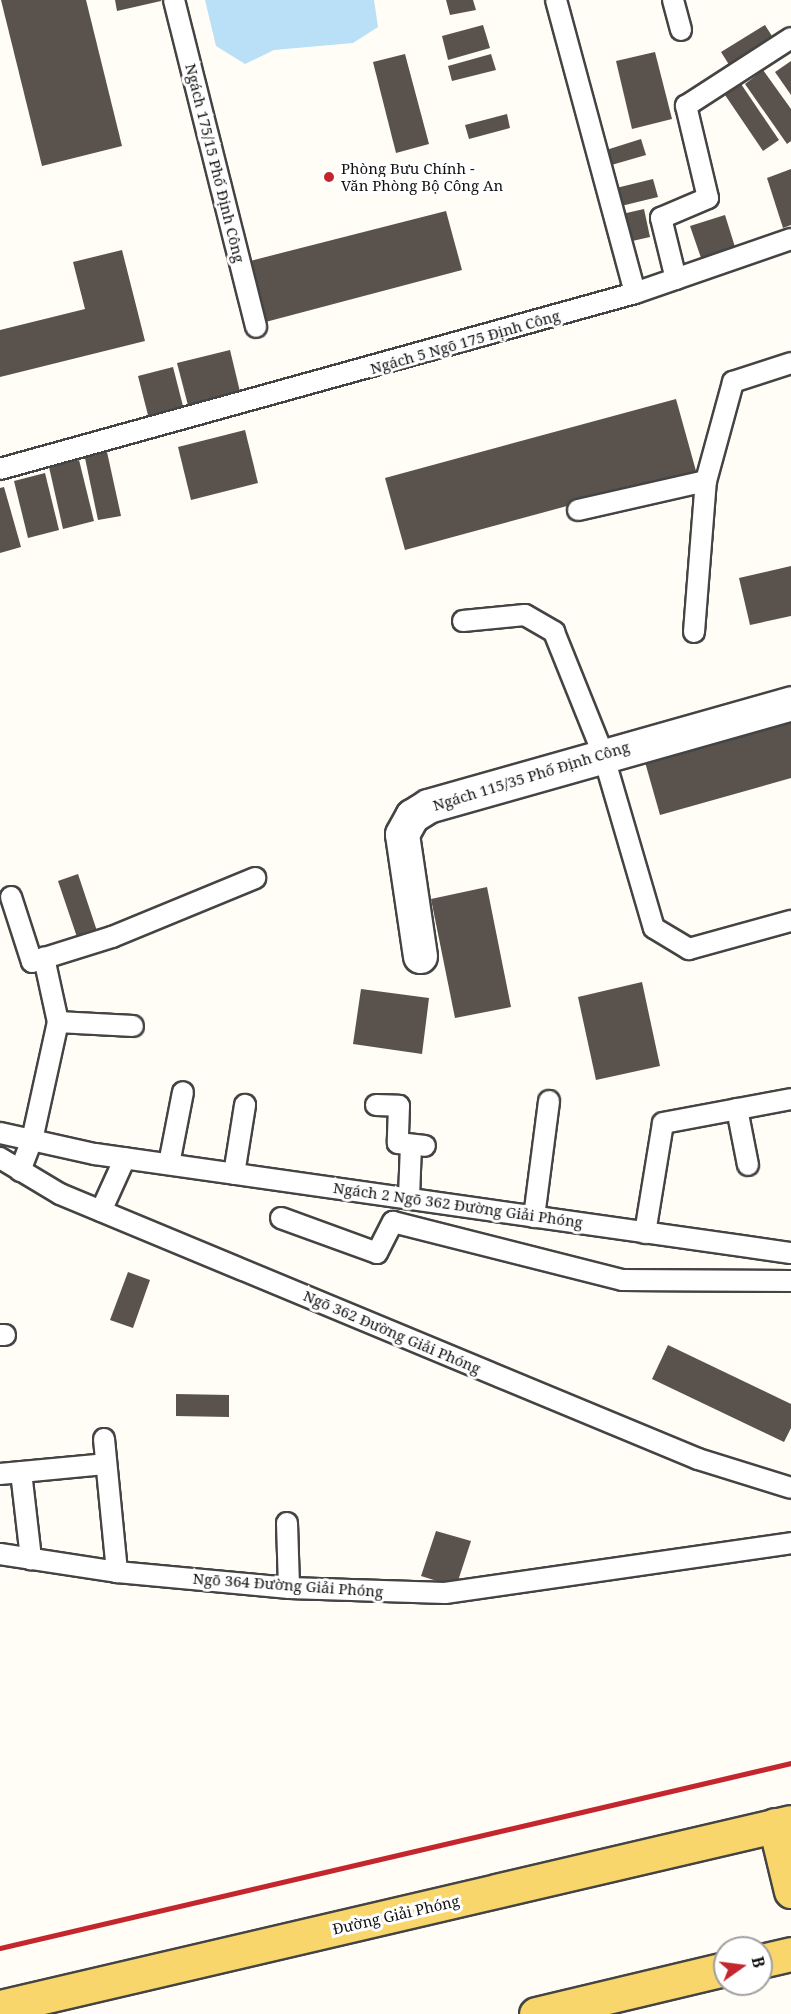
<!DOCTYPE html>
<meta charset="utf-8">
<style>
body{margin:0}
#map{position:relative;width:791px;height:2014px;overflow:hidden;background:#fffdf5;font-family:"Noto Serif",serif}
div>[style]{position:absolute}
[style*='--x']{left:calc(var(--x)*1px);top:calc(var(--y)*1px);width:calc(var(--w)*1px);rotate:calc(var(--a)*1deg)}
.water>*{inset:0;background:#b9e0f7}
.building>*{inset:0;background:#5a524d}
.roads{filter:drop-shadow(2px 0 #444) drop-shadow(-2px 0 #444) drop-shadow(0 2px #444) drop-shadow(0 -2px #444)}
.service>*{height:20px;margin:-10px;padding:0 10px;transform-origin:10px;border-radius:10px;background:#fff}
.minor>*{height:33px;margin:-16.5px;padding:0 16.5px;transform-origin:16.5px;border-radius:16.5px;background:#fff}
.primary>*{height:33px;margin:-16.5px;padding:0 16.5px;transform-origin:16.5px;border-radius:16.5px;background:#f9d66b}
.rail>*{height:4.5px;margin:-2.25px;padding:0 2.25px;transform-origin:2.25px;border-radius:2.25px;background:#c4262e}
.dots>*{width:16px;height:16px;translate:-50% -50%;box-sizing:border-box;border:3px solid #fff;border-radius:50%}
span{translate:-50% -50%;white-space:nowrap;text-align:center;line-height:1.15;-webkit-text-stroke:6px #fff;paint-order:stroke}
.street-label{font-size:15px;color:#111}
.poi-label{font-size:15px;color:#111}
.left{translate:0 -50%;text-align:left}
.north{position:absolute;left:713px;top:1936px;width:60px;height:60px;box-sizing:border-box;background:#fff;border:2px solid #a0a0a0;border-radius:50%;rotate:76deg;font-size:16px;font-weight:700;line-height:24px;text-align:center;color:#111}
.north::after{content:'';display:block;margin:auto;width:21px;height:27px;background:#c4262e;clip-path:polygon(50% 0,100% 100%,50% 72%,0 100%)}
</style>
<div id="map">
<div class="water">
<div style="clip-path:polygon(205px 0,374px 0,378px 27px,353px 43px,274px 50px,245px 64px,216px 46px)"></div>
</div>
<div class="building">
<div style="clip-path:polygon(1px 0,86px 0,122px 146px,42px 166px)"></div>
<div style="clip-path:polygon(115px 0,161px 0,161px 1px,117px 11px)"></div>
<div style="clip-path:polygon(446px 0,473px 0,476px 10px,450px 15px)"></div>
<div style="clip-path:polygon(483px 25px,490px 48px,448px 60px,442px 36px)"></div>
<div style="clip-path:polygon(765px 25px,777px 44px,733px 71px,721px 52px)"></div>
<div style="clip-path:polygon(655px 52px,672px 119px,632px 129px,616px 61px)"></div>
<div style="clip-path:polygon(405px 54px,429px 144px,396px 153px,373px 62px)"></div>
<div style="clip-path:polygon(491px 54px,496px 70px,452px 81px,448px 66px)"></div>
<div style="clip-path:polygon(791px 61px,791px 95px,775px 72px)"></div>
<div style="clip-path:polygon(763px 70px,791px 109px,791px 141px,787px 144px,745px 84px)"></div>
<div style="clip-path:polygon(739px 81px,779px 140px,763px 151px,723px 92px)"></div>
<div style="clip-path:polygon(507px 114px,510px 128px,469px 139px,465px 125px)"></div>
<div style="clip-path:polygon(641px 139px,646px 155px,608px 166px,603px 151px)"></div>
<div style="clip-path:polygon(791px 169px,791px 225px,783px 228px,767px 178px)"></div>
<div style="clip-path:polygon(653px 179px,658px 197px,617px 207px,612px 189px)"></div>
<div style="clip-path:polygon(644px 209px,650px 237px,628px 242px,622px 214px)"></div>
<div style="clip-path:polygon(446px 211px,462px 270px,258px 324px,242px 263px)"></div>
<div style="clip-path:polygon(725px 215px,735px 247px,701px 258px,690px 226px)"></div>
<div style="clip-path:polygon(122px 250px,145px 341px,0 377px,0 330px,85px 309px,73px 262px)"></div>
<div style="clip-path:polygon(230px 350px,242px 400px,190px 413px,177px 363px)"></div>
<div style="clip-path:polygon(173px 367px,185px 414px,150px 423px,138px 376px)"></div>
<div style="clip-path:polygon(676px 399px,696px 471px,405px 550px,385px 478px)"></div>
<div style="clip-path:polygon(245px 430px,258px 483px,191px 500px,178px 447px)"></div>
<div style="clip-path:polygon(107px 452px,121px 516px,98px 520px,85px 458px)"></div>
<div style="clip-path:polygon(79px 460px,94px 521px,63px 529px,49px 467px)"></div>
<div style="clip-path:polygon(45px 473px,59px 530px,28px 538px,14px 481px)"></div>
<div style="clip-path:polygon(4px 487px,21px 547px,0 553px,0 488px)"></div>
<div style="clip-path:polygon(791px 566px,791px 616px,750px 625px,739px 578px)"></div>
<div style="clip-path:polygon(791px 713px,791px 778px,660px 815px,643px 755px)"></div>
<div style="clip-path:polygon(78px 874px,99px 937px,79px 943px,58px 881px)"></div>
<div style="clip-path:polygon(487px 887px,511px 1007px,455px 1018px,431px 899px)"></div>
<div style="clip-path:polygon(642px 982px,660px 1066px,596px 1080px,578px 997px)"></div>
<div style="clip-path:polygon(361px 989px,429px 998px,422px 1054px,353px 1044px)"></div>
<div style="clip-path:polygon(128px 1272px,150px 1280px,133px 1328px,110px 1320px)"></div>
<div style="clip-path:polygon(668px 1345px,791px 1404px,791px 1428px,784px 1442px,652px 1379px)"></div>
<div style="clip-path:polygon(176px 1394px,229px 1395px,229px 1417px,176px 1416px)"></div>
<div style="clip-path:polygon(436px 1531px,471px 1541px,456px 1587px,421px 1576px)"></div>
</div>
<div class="roads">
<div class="service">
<div style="--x:174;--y:0;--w:337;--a:75.9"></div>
<div style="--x:556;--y:0;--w:303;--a:74.9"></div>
<div style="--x:673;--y:0;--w:31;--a:75"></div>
<div style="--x:676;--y:279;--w:63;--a:-103.8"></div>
<div style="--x:661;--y:218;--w:51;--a:-23.1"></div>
<div style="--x:708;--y:198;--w:95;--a:-103.4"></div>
<div style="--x:686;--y:106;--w:125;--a:-32.9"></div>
<div style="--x:0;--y:469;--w:659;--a:-15.49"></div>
<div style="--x:635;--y:293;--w:165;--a:-19.1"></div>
<div style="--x:578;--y:510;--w:131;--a:-12.8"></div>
<div style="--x:463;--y:621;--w:62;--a:-5.5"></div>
<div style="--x:525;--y:615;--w:34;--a:30"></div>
<div style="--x:554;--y:632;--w:131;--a:68.1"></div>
<div style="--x:603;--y:754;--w:181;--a:73.7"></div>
<div style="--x:654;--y:928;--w:41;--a:31"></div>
<div style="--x:689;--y:949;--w:106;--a:-15.4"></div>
<div style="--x:694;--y:632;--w:151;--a:-85.5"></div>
<div style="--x:706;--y:481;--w:103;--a:-74.7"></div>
<div style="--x:733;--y:382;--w:61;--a:-18.1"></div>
<div style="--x:11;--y:897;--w:68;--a:72.1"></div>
<div style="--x:32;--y:962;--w:84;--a:-17.4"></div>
<div style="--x:112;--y:937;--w:155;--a:-22.4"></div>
<div style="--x:58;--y:1022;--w:75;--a:3.1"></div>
<div style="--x:376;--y:1105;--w:23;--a:2"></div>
<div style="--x:399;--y:1106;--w:37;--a:92"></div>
<div style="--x:398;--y:1143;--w:27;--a:6"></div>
<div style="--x:737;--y:1109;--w:57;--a:78.9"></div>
<div style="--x:0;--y:1133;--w:97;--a:12.5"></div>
<div style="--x:95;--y:1154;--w:703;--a:8.1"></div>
<div style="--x:0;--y:1158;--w:70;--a:31"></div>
<div style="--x:60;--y:1194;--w:691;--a:22.56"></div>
<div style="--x:698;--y:1459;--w:97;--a:17.3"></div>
<div style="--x:169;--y:1164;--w:73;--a:-79"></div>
<div style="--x:20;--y:1171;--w:33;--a:-69"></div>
<div style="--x:32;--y:1140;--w:121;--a:-77.6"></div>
<div style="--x:58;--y:1022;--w:66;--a:-102.3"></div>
<div style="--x:234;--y:1174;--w:70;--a:-80.9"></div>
<div style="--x:409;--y:1197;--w:52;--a:-87.8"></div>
<div style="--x:101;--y:1211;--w:58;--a:-65.6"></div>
<div style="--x:534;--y:1217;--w:117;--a:-82.6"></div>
<div style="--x:281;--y:1218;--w:102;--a:20"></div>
<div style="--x:377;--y:1253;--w:35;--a:-63"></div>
<div style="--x:393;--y:1222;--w:236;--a:14.2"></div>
<div style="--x:622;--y:1280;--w:169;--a:0.3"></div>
<div style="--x:645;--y:1233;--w:111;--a:-80.7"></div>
<div style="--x:663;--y:1123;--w:130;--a:-10.6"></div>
<div style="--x:0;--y:1335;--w:5;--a:0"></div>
<div style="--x:104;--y:1439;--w:134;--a:84.4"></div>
<div style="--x:21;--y:1472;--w:88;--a:83.4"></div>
<div style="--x:0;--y:1474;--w:105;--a:-5.4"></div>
<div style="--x:287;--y:1523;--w:65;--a:88.2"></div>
<div style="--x:0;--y:1554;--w:118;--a:8.7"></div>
<div style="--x:117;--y:1572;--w:173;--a:5.3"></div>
<div style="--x:289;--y:1588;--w:156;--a:1.8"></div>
<div style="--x:445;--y:1593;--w:350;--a:-8.2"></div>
</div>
<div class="minor">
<div style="--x:420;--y:956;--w:123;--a:-98.4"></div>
<div style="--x:402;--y:834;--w:21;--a:-61"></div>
<div style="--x:412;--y:816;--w:19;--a:-32"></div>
<div style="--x:428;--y:806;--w:377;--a:-15.8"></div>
</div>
<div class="primary">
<div style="--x:775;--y:1825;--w:68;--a:76.4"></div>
<div style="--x:761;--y:1961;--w:31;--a:-13"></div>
<div style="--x:0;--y:2007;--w:812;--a:-13.16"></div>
<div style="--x:536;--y:2014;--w:194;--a:-13.4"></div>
</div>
</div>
<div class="rail">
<div style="--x:0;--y:1948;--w:812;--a:-13.16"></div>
</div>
<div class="dots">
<div style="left:329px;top:177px;background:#c4262e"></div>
</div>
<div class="street-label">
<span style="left:215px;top:163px;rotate:76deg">Ngách 175/15 Phố Định Công</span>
<span style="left:465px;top:342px;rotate:-16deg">Ngách 5 Ngõ 175 Định Công</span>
<span style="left:531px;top:776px;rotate:-17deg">Ngách 115/35 Phố Định Công</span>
<span style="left:458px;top:1205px;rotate:8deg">Ngách 2 Ngõ 362 Đường Giải Phóng</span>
<span style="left:392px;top:1332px;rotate:23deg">Ngõ 362 Đường Giải Phóng</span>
<span style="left:288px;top:1585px;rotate:4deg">Ngõ 364 Đường Giải Phóng</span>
<span style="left:396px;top:1915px;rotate:-13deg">Đường Giải Phóng</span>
</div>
<div class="poi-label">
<span class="left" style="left:341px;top:177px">Phòng Bưu Chính -<br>Văn Phòng Bộ Công An</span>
</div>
<div class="north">B</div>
</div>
